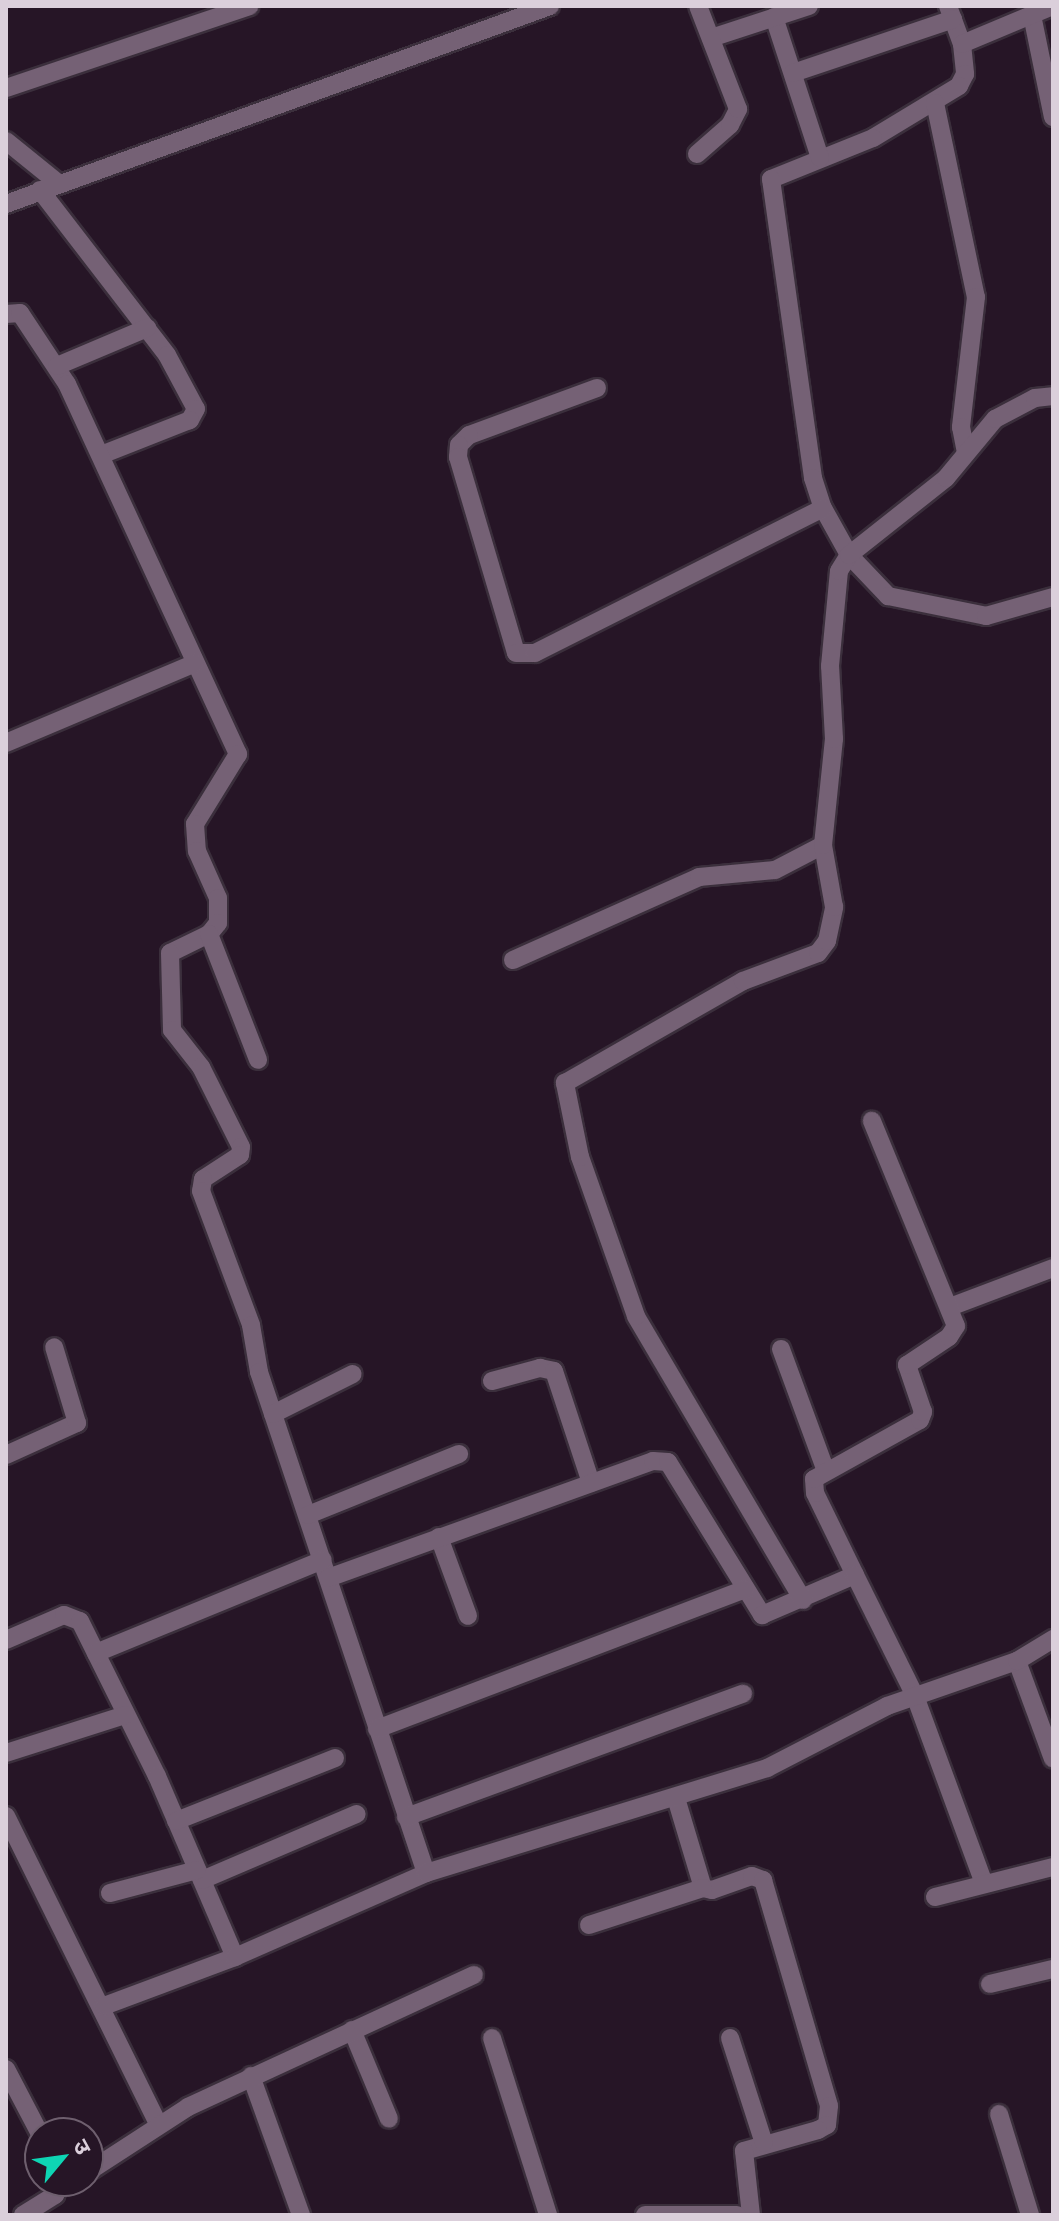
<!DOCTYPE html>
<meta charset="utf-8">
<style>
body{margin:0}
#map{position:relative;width:1059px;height:2221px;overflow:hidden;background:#261526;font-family:"Noto Sans","Noto Sans Devanagari",sans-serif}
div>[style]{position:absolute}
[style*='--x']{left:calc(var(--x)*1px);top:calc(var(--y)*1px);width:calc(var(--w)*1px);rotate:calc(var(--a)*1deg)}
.roads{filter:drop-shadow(2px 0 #3b2f3c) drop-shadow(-2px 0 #3b2f3c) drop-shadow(0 2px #3b2f3c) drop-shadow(0 -2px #3b2f3c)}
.minor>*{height:18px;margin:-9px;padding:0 9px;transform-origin:9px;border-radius:9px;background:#756175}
span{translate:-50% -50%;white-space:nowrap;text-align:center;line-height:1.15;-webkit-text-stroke:7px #261526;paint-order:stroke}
.frame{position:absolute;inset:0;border:8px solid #dbcfdb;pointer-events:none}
.north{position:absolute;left:24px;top:2117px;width:80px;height:80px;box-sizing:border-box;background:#261526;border:2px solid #6e5f6e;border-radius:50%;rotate:61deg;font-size:22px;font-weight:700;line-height:32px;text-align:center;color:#dbcfdb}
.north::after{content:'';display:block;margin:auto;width:28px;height:36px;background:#0ed5b4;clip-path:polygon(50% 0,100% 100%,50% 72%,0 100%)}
</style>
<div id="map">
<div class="roads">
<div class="minor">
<div style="--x:948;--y:6;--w:40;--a:69.8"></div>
<div style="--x:962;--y:44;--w:30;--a:84"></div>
<div style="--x:965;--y:74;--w:13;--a:117"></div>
<div style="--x:959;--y:86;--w:100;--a:148.8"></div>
<div style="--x:873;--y:138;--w:110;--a:158.1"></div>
<div style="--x:771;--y:179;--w:302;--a:82"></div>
<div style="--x:813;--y:478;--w:32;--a:72"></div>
<div style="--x:823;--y:508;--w:54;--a:61"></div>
<div style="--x:849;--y:555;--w:57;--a:46.4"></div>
<div style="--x:888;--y:596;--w:100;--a:11.5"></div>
<div style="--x:986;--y:616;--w:70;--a:-15.8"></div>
<div style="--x:1032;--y:15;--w:104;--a:78.4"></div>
<div style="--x:774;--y:17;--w:148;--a:71.9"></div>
<div style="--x:711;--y:38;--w:103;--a:-18.1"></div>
<div style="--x:962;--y:44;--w:99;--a:-22.7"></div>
<div style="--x:793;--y:73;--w:169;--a:-18.6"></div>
<div style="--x:6;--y:88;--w:257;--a:-18.6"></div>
<div style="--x:935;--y:103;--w:198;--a:78.1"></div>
<div style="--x:976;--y:297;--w:131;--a:96.6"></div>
<div style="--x:961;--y:427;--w:25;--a:79"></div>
<div style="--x:6;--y:141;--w:67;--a:38.9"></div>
<div style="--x:697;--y:154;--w:44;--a:-41.3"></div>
<div style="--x:730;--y:125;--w:18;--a:-63"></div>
<div style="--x:738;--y:109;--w:110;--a:-111.2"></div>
<div style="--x:40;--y:190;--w:208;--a:52.4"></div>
<div style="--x:167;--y:355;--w:61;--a:61.8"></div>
<div style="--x:196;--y:409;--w:13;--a:119"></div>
<div style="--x:190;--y:420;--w:96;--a:158.5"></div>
<div style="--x:6;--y:204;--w:579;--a:-20"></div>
<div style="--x:6;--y:314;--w:14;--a:-4"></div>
<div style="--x:20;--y:313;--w:85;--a:56.5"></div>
<div style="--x:67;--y:384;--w:408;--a:65.2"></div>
<div style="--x:238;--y:754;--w:82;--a:121.6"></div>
<div style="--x:195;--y:824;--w:27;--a:86"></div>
<div style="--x:197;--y:851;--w:51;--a:65.9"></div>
<div style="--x:218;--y:898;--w:25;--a:90"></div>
<div style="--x:218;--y:923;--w:14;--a:129"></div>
<div style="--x:209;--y:934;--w:43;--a:154"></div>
<div style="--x:170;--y:953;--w:77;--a:88.5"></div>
<div style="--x:172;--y:1030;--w:47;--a:51.9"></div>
<div style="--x:201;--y:1067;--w:89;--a:63.4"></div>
<div style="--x:241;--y:1147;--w:8;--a:97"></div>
<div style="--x:240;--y:1155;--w:44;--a:147"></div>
<div style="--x:203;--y:1179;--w:12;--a:99"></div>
<div style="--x:201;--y:1191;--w:143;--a:69.5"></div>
<div style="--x:251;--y:1325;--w:48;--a:80.3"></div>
<div style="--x:259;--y:1372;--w:528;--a:71.57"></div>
<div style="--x:57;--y:366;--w:98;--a:-22.9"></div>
<div style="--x:597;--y:388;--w:136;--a:159.8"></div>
<div style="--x:469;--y:435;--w:14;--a:135"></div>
<div style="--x:459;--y:445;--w:12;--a:95"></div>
<div style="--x:458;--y:457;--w:204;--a:73.5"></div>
<div style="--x:516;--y:653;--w:19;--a:0"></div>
<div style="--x:535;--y:653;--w:322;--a:-26.7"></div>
<div style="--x:6;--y:743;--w:205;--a:-22.9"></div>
<div style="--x:209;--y:934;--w:135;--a:68.7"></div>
<div style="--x:513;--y:960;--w:204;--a:-24"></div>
<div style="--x:699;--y:877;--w:76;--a:-5.3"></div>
<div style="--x:775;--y:870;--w:54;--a:-27.5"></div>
<div style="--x:950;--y:1307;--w:110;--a:-20.7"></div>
<div style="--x:781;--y:1349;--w:130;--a:69.8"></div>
<div style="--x:492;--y:1381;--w:50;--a:-15.2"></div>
<div style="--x:540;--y:1368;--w:14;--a:12"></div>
<div style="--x:554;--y:1371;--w:118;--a:71.7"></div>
<div style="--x:273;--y:1414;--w:89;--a:-26.6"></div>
<div style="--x:6;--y:1455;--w:78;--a:-24.3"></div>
<div style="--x:77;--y:1423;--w:79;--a:-106.8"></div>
<div style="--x:308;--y:1515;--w:163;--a:-22"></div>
<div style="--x:439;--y:1537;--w:84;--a:69.8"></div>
<div style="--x:855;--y:1575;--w:91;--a:-116"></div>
<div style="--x:815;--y:1493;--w:14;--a:-94"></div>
<div style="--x:814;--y:1479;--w:121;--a:-29.1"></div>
<div style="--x:920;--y:1420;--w:9;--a:-69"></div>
<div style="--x:923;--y:1412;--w:50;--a:-108.8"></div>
<div style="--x:907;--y:1365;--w:50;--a:-33.7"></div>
<div style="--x:949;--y:1337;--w:13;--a:-58"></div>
<div style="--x:956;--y:1326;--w:222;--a:-112.3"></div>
<div style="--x:328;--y:1578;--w:345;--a:-19.8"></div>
<div style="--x:653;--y:1461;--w:15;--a:4"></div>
<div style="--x:668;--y:1462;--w:180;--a:58.4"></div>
<div style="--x:762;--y:1615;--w:101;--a:-23.3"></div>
<div style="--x:855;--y:1575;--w:135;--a:63.6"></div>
<div style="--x:915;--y:1696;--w:200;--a:69.8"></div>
<div style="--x:803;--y:1600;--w:329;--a:-120.5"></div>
<div style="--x:636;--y:1316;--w:169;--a:-109.4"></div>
<div style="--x:580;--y:1157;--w:76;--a:-101.5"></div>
<div style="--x:565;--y:1083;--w:205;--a:-29.8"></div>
<div style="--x:743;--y:981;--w:80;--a:-20.5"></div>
<div style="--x:818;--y:953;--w:15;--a:-53"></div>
<div style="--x:827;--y:941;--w:35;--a:-78"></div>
<div style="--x:834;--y:907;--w:63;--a:-100.1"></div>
<div style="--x:823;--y:845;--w:107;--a:-84.1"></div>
<div style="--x:834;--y:739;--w:73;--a:-93.1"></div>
<div style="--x:830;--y:666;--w:95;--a:-84.6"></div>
<div style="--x:839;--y:571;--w:19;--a:-58"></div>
<div style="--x:849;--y:555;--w:124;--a:-38.4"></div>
<div style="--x:946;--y:478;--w:77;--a:-50.3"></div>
<div style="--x:995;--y:419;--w:45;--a:-27.7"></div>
<div style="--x:1035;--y:398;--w:18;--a:-6"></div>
<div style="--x:6;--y:1640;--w:63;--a:-23.3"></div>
<div style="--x:64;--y:1615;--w:17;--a:21"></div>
<div style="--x:80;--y:1621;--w:173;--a:63.6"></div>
<div style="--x:157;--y:1776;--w:197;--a:66.7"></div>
<div style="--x:96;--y:1653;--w:245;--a:-22.3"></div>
<div style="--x:1017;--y:1661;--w:104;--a:69.8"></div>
<div style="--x:377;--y:1729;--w:394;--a:-20.8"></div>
<div style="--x:6;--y:1753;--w:125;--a:-17.7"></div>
<div style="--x:676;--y:1798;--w:94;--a:73.3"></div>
<div style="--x:703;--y:1888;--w:9;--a:13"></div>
<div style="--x:712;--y:1890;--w:42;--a:-19.3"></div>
<div style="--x:752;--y:1876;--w:12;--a:20"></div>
<div style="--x:763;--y:1880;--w:235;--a:73.7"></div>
<div style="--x:829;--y:2106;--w:19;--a:96"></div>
<div style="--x:827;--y:2125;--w:10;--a:151"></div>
<div style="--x:818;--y:2130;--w:77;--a:164.2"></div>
<div style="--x:744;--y:2151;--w:64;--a:83.8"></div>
<div style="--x:6;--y:1816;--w:343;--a:63.7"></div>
<div style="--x:406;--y:1817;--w:359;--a:-20.1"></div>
<div style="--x:176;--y:1821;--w:171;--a:-21.6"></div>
<div style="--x:202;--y:1880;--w:168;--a:-23.1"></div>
<div style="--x:110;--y:1893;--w:90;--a:-14.8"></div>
<div style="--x:935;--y:1897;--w:122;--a:-14.3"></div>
<div style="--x:589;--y:1925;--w:120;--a:-18"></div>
<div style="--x:990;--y:1984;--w:65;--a:-13.4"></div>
<div style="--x:104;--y:2006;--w:140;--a:-20.5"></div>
<div style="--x:235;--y:1957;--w:209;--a:-23.7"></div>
<div style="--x:426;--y:1873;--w:357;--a:-17.1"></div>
<div style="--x:767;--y:1768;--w:135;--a:-27.3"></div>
<div style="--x:887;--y:1706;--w:138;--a:-19.1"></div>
<div style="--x:1017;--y:1661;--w:42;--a:-31.4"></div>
<div style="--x:352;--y:2030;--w:96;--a:67.4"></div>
<div style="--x:492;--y:2038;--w:186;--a:72.4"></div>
<div style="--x:730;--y:2038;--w:110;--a:72.1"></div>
<div style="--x:6;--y:2069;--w:73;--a:62.4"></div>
<div style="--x:251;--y:2076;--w:148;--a:70.2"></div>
<div style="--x:999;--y:2114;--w:106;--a:72.9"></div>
<div style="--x:88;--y:2172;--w:119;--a:-33"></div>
<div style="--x:188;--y:2107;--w:315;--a:-24.8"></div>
<div style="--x:23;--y:2215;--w:38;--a:-32"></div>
<div style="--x:55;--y:2195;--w:15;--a:-67"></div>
<div style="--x:645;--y:2215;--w:92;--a:0"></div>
</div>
</div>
<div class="frame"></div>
<div class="north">उ</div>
</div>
